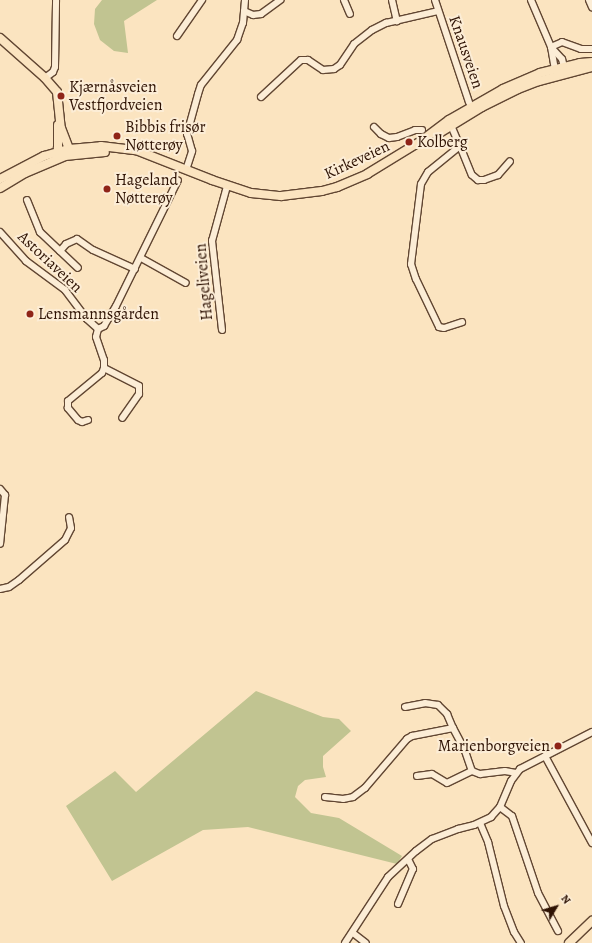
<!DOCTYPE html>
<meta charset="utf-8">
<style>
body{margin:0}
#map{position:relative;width:592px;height:943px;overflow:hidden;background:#fbe4c0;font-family:Alegreya,serif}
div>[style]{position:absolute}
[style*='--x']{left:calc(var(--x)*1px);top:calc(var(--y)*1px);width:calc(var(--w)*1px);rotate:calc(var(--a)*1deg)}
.green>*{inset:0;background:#c1c491}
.roads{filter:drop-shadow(1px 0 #614632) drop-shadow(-1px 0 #614632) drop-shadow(0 1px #614632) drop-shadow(0 -1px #614632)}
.minor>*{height:6px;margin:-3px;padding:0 3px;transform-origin:3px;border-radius:3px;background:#fcedd6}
.major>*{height:8px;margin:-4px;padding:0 4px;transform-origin:4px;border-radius:4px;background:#fbe4c0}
.dots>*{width:11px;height:11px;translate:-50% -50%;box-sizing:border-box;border:2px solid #fcedd6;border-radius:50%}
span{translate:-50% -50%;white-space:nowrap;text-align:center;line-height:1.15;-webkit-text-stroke:4px #fcedd6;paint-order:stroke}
.street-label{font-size:16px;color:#2e1203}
.poi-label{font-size:16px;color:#2e1203}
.left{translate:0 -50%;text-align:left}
.right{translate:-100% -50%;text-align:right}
.north{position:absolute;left:536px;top:887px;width:40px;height:40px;-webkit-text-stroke:3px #fcedd6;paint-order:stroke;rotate:52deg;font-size:11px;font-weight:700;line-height:16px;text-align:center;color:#2e1203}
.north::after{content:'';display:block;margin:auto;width:14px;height:18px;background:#2e1203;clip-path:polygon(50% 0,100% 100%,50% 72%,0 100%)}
</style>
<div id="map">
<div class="green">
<div style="clip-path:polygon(102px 0,157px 0,124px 21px,128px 53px,114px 51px,100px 40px,94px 24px,95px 9px)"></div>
<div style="clip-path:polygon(256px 691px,323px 717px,339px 719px,351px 731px,323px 756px,323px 767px,326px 777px,305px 780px,298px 786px,295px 797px,311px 813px,339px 818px,402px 856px,397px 864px,248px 827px,203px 830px,112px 881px,66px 806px,115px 771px,136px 792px)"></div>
</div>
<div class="roads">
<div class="minor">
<div style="--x:344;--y:0;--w:15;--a:67"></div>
<div style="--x:392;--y:0;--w:22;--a:77"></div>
<div style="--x:435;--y:0;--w:108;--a:71.6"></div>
<div style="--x:531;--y:0;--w:51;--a:66.9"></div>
<div style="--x:551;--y:47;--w:22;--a:80"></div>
<div style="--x:555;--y:69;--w:8;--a:40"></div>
<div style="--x:561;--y:74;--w:8;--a:-67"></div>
<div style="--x:564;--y:67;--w:8;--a:-104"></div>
<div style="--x:562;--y:59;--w:16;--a:-133"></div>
<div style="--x:589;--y:0;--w:8;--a:67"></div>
<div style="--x:244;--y:11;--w:10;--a:24"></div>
<div style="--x:253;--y:15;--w:8;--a:-7"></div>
<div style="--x:261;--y:14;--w:24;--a:-36"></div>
<div style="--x:177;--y:36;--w:44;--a:-55.2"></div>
<div style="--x:551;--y:47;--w:12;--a:-24"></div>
<div style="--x:562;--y:42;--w:20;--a:20"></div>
<div style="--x:581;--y:49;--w:11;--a:0"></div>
<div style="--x:45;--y:78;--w:10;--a:-37"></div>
<div style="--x:53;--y:72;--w:5;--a:-68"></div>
<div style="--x:55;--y:67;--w:67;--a:-89.1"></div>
<div style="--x:261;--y:97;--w:54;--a:-42.8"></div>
<div style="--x:301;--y:60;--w:7;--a:0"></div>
<div style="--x:308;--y:60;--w:18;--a:34"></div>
<div style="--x:323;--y:70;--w:11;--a:-5"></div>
<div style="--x:334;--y:69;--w:7;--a:-34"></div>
<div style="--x:340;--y:65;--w:25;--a:-56"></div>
<div style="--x:354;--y:44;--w:23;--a:-38"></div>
<div style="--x:372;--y:30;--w:16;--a:-27"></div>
<div style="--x:386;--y:23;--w:53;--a:-13"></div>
<div style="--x:450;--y:123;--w:25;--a:67"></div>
<div style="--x:460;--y:146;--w:41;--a:140.9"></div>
<div style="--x:428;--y:172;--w:14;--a:120"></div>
<div style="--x:421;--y:184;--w:81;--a:97.1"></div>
<div style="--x:411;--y:264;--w:16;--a:72"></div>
<div style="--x:416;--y:279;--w:53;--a:64.4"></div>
<div style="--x:439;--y:327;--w:5;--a:11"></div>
<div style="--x:444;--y:328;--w:19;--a:-18"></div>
<div style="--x:374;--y:127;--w:10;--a:45"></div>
<div style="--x:381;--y:134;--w:9;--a:27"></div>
<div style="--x:389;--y:138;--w:8;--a:-7"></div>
<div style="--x:397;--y:137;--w:19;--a:-21"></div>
<div style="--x:415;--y:130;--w:7;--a:0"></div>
<div style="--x:460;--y:146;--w:31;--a:68"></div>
<div style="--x:472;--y:175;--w:8;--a:40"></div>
<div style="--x:478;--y:180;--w:6;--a:0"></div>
<div style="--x:484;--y:180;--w:15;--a:-20"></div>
<div style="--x:498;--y:175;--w:18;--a:-49"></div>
<div style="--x:186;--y:170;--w:20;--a:-72"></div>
<div style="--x:192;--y:151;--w:18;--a:-106"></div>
<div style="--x:187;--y:134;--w:41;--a:-74.6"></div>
<div style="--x:198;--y:94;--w:9;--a:-72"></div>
<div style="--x:201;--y:85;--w:58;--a:-51.3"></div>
<div style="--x:237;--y:40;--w:18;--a:-71"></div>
<div style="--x:243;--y:23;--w:23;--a:-85"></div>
<div style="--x:27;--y:200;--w:35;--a:68"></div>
<div style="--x:40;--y:232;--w:52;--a:43.5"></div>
<div style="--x:0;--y:232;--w:39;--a:48"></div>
<div style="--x:26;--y:261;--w:49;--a:36.6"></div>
<div style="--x:65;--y:290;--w:36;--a:53"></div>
<div style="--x:87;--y:319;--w:15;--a:42"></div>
<div style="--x:98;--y:329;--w:8;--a:104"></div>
<div style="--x:96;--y:337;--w:24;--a:71"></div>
<div style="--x:104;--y:360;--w:8;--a:90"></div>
<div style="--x:104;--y:368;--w:39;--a:27"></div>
<div style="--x:139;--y:386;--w:8;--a:90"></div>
<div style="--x:139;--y:394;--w:29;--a:125"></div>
<div style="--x:60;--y:251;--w:9;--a:-49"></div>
<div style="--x:66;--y:244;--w:12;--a:-24"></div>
<div style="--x:77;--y:239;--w:19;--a:35"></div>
<div style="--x:93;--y:250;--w:46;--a:24.3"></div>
<div style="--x:141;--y:258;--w:51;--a:29.1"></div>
<div style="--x:98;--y:329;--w:7;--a:-27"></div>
<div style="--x:104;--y:326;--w:23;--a:-59"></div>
<div style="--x:116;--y:306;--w:140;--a:-63.8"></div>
<div style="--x:222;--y:330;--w:90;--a:-96.4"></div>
<div style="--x:212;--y:241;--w:57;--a:-74.7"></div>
<div style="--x:88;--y:420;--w:6;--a:162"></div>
<div style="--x:82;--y:422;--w:4;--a:-153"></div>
<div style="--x:78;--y:420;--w:16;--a:-130"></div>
<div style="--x:68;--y:408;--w:7;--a:-90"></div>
<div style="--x:68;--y:401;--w:44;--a:-39.5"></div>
<div style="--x:102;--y:373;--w:5;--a:-68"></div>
<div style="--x:0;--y:489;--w:8;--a:50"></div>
<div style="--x:5;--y:495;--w:49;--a:95.8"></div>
<div style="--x:0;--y:589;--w:9;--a:-13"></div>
<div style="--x:9;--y:587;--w:12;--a:-35"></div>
<div style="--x:19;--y:580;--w:61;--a:-41"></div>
<div style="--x:65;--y:540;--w:13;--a:-63"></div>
<div style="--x:71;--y:528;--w:11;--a:-100"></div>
<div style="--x:405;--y:707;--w:20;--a:-11"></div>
<div style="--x:425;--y:703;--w:13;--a:9"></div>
<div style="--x:438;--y:705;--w:13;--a:45"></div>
<div style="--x:447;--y:714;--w:15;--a:67"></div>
<div style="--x:545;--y:756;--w:99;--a:61.6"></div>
<div style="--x:417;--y:776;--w:15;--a:-8"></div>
<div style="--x:432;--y:774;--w:17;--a:31"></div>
<div style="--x:447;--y:783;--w:28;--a:-26"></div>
<div style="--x:325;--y:797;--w:18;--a:6"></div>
<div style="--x:343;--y:799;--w:10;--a:-11"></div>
<div style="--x:353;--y:797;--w:15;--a:-37"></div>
<div style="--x:365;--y:788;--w:65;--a:-49.4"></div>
<div style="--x:407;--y:739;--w:6;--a:-31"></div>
<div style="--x:412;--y:736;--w:42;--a:-11"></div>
<div style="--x:453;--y:728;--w:26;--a:62"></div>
<div style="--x:465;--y:751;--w:21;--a:71"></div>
<div style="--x:472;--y:771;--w:9;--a:21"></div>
<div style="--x:480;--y:774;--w:25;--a:-7"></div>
<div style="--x:505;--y:771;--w:11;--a:10"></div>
<div style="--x:500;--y:807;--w:15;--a:37"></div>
<div style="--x:512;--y:816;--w:81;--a:71.3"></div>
<div style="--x:538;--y:893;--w:43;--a:62.2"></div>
<div style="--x:480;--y:823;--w:21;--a:67"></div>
<div style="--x:488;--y:842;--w:66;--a:76"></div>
<div style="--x:504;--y:906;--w:28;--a:69"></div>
<div style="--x:514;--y:932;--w:13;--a:58"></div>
<div style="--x:398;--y:904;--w:38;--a:-67"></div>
<div style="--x:413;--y:869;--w:11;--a:-117"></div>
<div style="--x:353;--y:933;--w:16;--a:38"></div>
<div style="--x:345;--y:943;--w:79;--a:-56.9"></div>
<div style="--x:388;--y:877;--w:38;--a:-43"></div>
<div style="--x:416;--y:851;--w:20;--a:-37"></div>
<div style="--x:432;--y:839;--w:28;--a:-21"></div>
<div style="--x:458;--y:829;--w:16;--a:-14"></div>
<div style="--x:474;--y:825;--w:19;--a:-25"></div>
<div style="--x:491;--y:817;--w:13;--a:-48"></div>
<div style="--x:500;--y:807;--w:28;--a:-67"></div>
<div style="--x:511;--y:781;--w:15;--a:-53"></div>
<div style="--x:520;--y:769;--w:81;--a:-27.2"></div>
</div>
<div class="major">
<div style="--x:0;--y:38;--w:60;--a:41.6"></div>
<div style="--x:45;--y:78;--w:18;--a:49"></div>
<div style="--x:57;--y:92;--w:36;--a:84"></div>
<div style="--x:61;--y:128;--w:22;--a:69"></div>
<div style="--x:69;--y:149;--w:6;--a:121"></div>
<div style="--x:58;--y:125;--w:23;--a:90"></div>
<div style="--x:58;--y:148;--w:7;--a:56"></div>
<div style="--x:436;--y:135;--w:54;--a:-31.3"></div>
<div style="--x:482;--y:107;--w:40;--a:-26.6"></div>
<div style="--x:518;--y:89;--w:22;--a:-21"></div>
<div style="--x:539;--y:81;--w:55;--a:-14.8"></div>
<div style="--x:0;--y:179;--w:50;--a:-27.6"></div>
<div style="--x:44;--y:156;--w:26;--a:-16"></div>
<div style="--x:69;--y:149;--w:32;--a:-5"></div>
<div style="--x:101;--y:146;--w:35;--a:7"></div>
<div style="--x:136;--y:150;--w:82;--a:21.5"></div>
<div style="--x:212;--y:180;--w:41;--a:18.4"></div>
<div style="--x:251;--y:193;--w:30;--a:6"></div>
<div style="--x:281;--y:196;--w:41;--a:-7"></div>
<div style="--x:322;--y:191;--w:16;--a:-15"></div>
<div style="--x:337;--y:187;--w:33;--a:-23"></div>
<div style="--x:367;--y:174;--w:63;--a:-31.4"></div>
<div style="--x:421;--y:141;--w:35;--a:-37"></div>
<div style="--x:449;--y:120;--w:62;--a:-29.9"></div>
<div style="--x:503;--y:89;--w:40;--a:-23.4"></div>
<div style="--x:540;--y:73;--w:41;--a:-14"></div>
<div style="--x:580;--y:63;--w:12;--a:-5"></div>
<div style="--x:0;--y:188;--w:29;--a:-31"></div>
<div style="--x:25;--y:173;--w:43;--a:-23"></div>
<div style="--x:65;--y:156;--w:40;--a:-5.7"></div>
<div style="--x:569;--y:943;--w:32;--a:-44"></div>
</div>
</div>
<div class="dots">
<div style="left:61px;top:96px;background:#8f2418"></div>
<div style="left:117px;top:136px;background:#8f2418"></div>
<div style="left:409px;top:142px;background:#8f2418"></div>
<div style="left:107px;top:189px;background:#8f2418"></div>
<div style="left:30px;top:314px;background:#8f2418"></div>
<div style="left:558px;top:746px;background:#8f2418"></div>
</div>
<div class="street-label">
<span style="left:466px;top:52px;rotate:71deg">Knausveien</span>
<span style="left:357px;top:160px;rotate:-25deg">Kirkeveien</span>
<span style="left:50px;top:262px;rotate:43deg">Astoriaveien</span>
<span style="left:204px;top:282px;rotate:-95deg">Hageliveien</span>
</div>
<div class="poi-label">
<span class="left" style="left:69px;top:96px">Kjærnåsveien<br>Vestfjordveien</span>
<span class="left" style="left:125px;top:136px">Bibbis frisør<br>Nøtterøy</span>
<span class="left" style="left:417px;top:142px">Kolberg</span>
<span class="left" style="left:115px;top:189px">Hageland<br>Nøtterøy</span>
<span class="left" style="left:38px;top:314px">Lensmannsgården</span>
<span class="right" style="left:550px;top:746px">Marienborgveien</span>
</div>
<div class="north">N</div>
</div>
